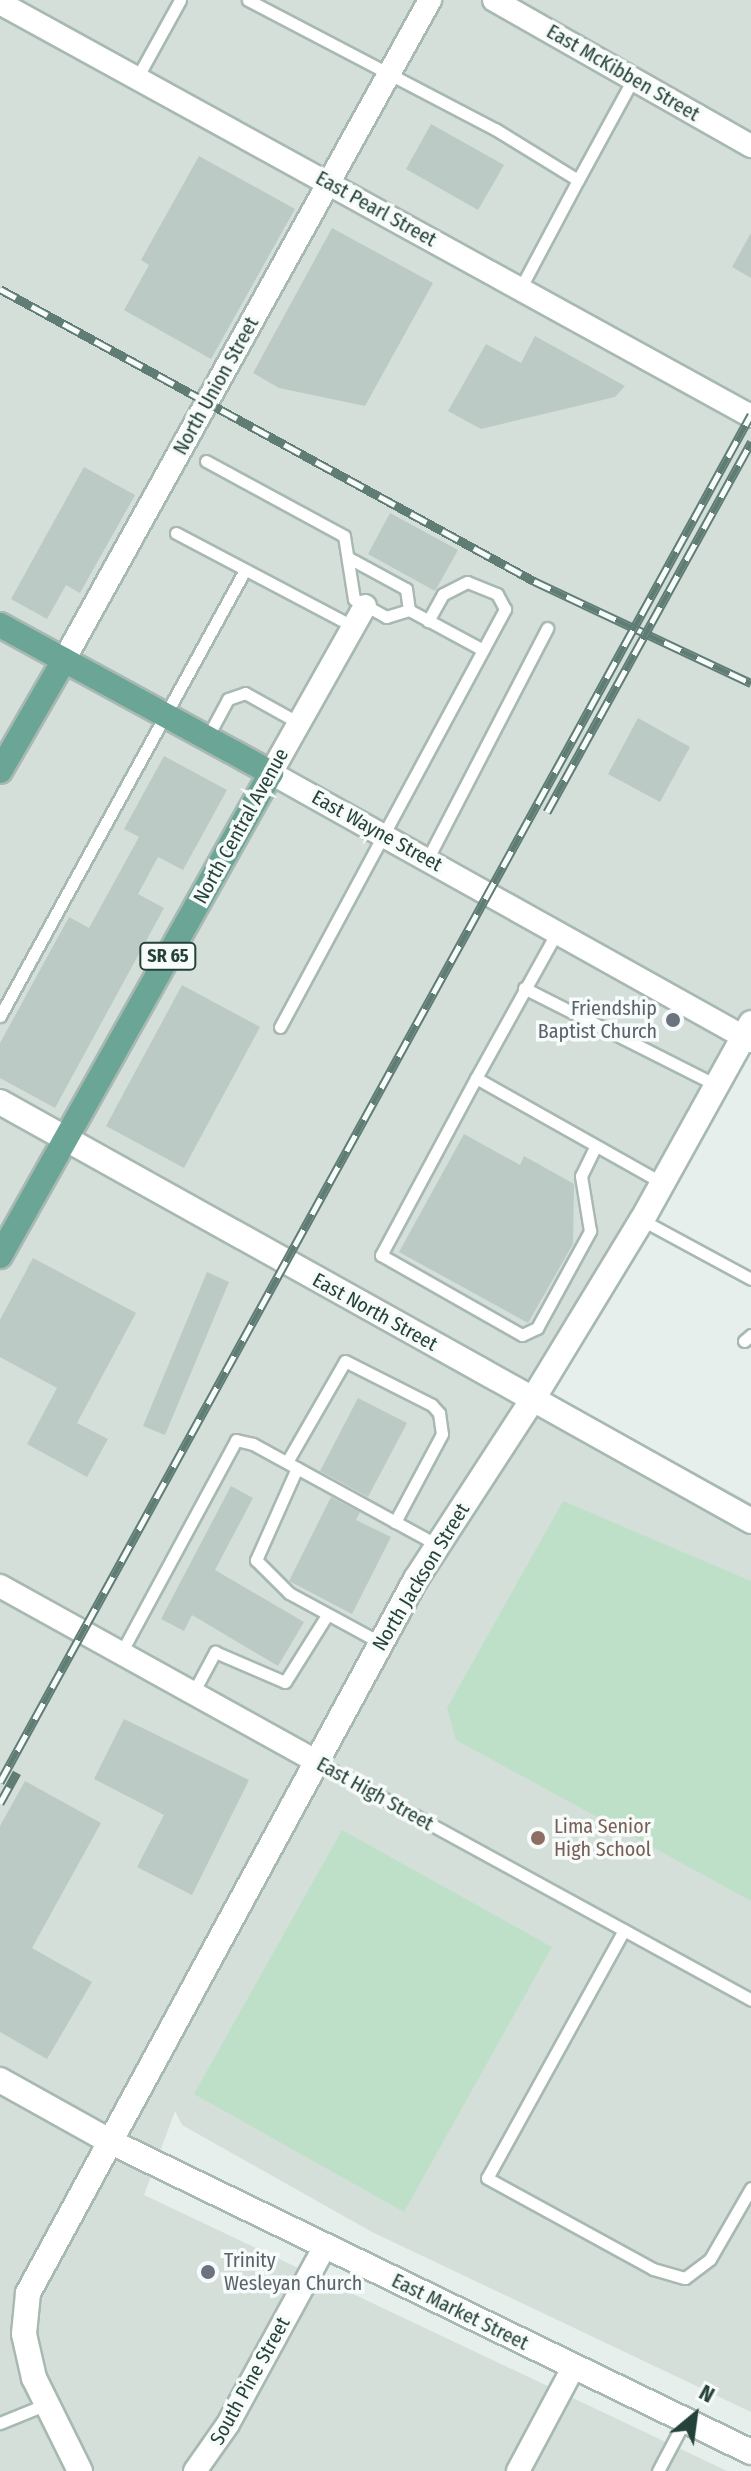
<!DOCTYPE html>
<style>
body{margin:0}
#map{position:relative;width:751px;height:2471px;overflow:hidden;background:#e6efeb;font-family:"Fira Sans Condensed",sans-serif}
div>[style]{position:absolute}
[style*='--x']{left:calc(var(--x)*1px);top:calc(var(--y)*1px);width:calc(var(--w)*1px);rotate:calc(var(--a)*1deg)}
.built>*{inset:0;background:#d4dfda}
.green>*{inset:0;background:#bfe0c8}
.building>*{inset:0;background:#bbcac4}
.roads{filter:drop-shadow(2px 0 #a8b8b2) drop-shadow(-2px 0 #a8b8b2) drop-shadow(0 2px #a8b8b2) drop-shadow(0 -2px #a8b8b2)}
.service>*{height:11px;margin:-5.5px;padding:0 5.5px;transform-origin:5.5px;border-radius:5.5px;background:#fff}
.minor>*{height:22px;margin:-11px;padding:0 11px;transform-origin:11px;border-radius:11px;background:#fff}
.tertiary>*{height:24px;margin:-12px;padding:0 12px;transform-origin:12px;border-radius:12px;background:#fff}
.secondary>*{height:24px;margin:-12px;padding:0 12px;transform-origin:12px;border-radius:12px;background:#fff}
.primary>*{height:24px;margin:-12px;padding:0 12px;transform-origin:12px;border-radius:12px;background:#6aa596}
.rail>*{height:9px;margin-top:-4.5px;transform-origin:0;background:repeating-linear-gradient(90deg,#f7fbf9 0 18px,#5f7d75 0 36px);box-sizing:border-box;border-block:2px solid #5f7d75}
.dots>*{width:22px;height:22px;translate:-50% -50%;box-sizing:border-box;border:4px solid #f7fbf9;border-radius:50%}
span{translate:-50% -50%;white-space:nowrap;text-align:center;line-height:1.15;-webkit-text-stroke:7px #f7fbf9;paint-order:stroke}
.shield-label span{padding:2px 6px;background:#f7fbf9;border:2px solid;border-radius:6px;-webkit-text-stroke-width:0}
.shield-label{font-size:18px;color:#24423a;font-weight:700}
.street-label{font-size:20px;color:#24423a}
.worship-label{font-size:20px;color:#5b616d}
.right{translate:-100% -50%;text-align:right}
.left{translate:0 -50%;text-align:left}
.education-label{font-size:20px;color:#785e54}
.north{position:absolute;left:655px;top:2375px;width:80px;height:80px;-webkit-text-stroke:6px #f7fbf9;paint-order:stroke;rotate:29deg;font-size:22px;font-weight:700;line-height:32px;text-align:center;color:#24423a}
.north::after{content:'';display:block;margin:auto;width:28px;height:36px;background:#24423a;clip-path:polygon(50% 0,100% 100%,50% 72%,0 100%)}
</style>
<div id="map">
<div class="built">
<div style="clip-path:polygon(0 0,751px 0,751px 1023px,533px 1399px,636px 1441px,751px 1503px,751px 2412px,372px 2232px,182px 2125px,175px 2111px,144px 2195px,727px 2471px,0 2471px)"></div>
</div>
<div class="green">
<div style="clip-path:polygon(563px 1501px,751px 1581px,751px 1901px,456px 1740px,447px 1708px)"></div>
<div style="clip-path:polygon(342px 1830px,552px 1947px,404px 2212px,194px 2094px)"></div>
</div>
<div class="building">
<div style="clip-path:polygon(431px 124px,504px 165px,478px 210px,406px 169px)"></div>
<div style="clip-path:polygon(199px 156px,295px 209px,211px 359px,124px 310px,149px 265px,141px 260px)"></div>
<div style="clip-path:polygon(332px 228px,433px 283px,365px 406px,279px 388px,253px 373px)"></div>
<div style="clip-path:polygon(751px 233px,751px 278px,732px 267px)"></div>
<div style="clip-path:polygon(535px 336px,625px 386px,615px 397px,481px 429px,448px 411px,486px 344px,521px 363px)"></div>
<div style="clip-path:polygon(84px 467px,135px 495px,80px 593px,66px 585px,47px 619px,11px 599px)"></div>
<div style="clip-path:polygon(390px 513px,458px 550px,435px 591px,368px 554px)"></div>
<div style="clip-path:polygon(638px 718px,690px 747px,660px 802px,608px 774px)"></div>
<div style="clip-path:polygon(164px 756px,227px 790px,183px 870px,158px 857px,138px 894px,164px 908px,55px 1108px,0 1078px,0 1043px,69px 917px,89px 928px,139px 837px,124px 829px)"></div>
<div style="clip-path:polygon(182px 985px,260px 1027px,184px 1168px,106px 1126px)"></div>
<div style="clip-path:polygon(464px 1134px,520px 1165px,524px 1156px,574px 1184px,573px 1244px,528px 1323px,399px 1252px)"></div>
<div style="clip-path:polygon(33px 1258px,136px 1313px,77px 1423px,108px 1439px,87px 1477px,27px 1444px,57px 1388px,0 1357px,0 1320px)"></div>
<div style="clip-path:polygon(207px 1272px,229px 1282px,165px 1435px,143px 1426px)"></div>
<div style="clip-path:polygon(358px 1398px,407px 1423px,368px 1497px,320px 1471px)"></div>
<div style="clip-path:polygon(231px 1486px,253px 1498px,215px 1570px,304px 1622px,278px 1666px,192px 1615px,184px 1631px,161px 1619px)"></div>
<div style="clip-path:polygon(331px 1497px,360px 1512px,356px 1520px,391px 1537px,352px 1614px,289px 1581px)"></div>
<div style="clip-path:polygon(124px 1719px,249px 1780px,192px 1895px,137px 1867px,164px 1815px,94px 1779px)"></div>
<div style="clip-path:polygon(25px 1781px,101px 1823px,32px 1948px,92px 1982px,47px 2059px,0 2032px,0 1826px)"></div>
</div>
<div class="roads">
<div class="service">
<div style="--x:248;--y:0;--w:279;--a:27.6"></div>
<div style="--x:495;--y:129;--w:97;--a:31.6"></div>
<div style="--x:578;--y:180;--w:123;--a:118"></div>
<div style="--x:137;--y:78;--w:89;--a:-61.1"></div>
<div style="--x:578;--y:180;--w:115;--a:-61.4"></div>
<div style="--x:206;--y:461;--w:157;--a:28.5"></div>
<div style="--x:344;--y:536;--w:64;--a:81"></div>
<div style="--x:354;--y:599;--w:37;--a:29"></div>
<div style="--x:386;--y:617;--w:24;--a:-17"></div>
<div style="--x:409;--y:610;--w:84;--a:28.4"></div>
<div style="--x:176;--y:533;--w:201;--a:27.8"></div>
<div style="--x:349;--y:558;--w:65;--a:28.5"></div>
<div style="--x:406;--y:589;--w:21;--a:82"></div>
<div style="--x:207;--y:738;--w:44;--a:-61.7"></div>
<div style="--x:228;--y:699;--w:18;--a:-19"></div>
<div style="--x:245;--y:693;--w:62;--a:29.1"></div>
<div style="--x:428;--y:858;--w:259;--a:-62.6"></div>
<div style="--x:557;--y:932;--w:167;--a:119"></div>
<div style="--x:476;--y:1078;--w:214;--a:29.4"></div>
<div style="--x:524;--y:988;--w:215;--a:26.8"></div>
<div style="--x:0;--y:1016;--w:509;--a:-61.22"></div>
<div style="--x:280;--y:1027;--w:475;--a:-61.7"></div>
<div style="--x:505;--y:609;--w:17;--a:-118"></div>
<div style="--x:497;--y:594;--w:32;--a:-158"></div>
<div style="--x:467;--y:582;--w:27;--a:153"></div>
<div style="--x:443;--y:594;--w:31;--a:119"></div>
<div style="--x:476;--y:1078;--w:201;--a:118.2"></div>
<div style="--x:381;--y:1255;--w:162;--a:29.6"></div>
<div style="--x:522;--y:1335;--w:17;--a:-25"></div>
<div style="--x:537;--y:1328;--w:111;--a:-61.3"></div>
<div style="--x:590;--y:1231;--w:56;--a:-99.3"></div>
<div style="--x:581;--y:1176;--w:32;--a:-64"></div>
<div style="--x:642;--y:1220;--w:124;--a:28.4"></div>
<div style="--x:744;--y:1341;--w:9;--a:-41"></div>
<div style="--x:287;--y:1462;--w:116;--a:-60.1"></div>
<div style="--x:345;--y:1361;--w:97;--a:26.8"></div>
<div style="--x:432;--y:1405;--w:11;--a:49"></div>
<div style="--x:439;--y:1413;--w:21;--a:82"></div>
<div style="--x:442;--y:1434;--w:100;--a:118.1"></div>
<div style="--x:297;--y:1468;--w:101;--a:114"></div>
<div style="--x:256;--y:1560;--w:47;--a:45"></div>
<div style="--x:289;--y:1593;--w:105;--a:28.5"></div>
<div style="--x:121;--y:1653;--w:242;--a:-61.6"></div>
<div style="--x:236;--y:1440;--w:17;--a:13"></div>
<div style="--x:253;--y:1444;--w:209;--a:28.7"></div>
<div style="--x:193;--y:1693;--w:47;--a:-61.8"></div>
<div style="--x:215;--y:1652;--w:76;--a:23.2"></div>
<div style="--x:285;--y:1682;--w:79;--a:-57.9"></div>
<div style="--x:317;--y:1762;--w:495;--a:28.7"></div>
<div style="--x:624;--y:1930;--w:283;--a:118.9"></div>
<div style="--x:487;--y:2178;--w:189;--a:28.7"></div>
<div style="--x:653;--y:2269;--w:33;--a:16"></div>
<div style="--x:685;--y:2278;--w:31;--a:-37"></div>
<div style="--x:710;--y:2259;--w:82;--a:-60"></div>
<div style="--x:0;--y:2423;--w:48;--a:-22.2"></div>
<div style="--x:658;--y:2471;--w:58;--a:-62.1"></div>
</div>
<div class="minor">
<div style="--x:494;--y:0;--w:296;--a:29.6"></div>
<div style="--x:0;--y:3;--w:857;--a:28.81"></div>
<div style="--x:365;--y:606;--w:192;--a:119.4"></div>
<div style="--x:271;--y:773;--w:550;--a:29.18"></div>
<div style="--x:64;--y:660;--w:755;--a:-60.99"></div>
<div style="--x:0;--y:1586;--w:361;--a:29"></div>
<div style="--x:195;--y:2471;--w:57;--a:-54.9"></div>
<div style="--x:228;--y:2424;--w:203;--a:-61.4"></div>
<div style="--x:518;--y:2471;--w:117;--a:-61.9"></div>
</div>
<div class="tertiary">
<div style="--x:0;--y:2080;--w:125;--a:29.2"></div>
<div style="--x:109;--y:2141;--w:713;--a:25.85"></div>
<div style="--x:80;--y:2471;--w:104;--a:-116.3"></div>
<div style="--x:34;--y:2378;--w:45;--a:-102.8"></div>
<div style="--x:24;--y:2334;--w:41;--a:-84.4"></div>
<div style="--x:28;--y:2293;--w:813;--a:-61.48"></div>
<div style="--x:416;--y:1579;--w:215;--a:-57"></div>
<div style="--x:533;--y:1399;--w:250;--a:29.2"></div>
</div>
<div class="secondary">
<div style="--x:0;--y:1102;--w:610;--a:29.13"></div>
<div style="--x:533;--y:1399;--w:210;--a:-58.7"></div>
<div style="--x:642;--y:1220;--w:225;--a:-61"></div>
</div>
<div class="primary">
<div style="--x:0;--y:625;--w:309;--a:28.6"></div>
<div style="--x:271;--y:773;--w:554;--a:119.3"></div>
<div style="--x:0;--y:771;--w:128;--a:-60"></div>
</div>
</div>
<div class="rail">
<div style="--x:0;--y:289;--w:609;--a:28.67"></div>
<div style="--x:534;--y:581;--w:240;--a:25.2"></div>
<div style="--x:547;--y:812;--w:423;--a:-61.1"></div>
<div style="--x:0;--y:1782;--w:1560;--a:-61.22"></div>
<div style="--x:0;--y:1803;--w:35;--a:-61"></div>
</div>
<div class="dots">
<div style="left:673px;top:1020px;background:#6b7280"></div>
<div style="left:538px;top:1838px;background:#8d6e63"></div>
<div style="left:208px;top:2272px;background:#6b7280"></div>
</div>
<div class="shield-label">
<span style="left:168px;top:956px">SR 65</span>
</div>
<div class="street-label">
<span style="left:623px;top:73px;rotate:30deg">East McKibben Street</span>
<span style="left:376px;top:209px;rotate:29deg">East Pearl Street</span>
<span style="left:216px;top:386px;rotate:-61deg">North Union Street</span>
<span style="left:241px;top:826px;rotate:-61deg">North Central Avenue</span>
<span style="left:377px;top:831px;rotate:29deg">East Wayne Street</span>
<span style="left:375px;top:1312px;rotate:29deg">East North Street</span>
<span style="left:421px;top:1577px;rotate:-59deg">North Jackson Street</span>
<span style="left:375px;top:1794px;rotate:29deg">East High Street</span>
<span style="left:460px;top:2312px;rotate:26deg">East Market Street</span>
<span style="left:250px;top:2381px;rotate:-61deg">South Pine Street</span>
</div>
<div class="worship-label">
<span class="right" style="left:657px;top:1020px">Friendship<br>Baptist Church</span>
<span class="left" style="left:224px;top:2272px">Trinity<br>Wesleyan Church</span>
</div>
<div class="education-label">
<span class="left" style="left:554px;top:1838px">Lima Senior<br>High School</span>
</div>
<div class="north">N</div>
</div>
